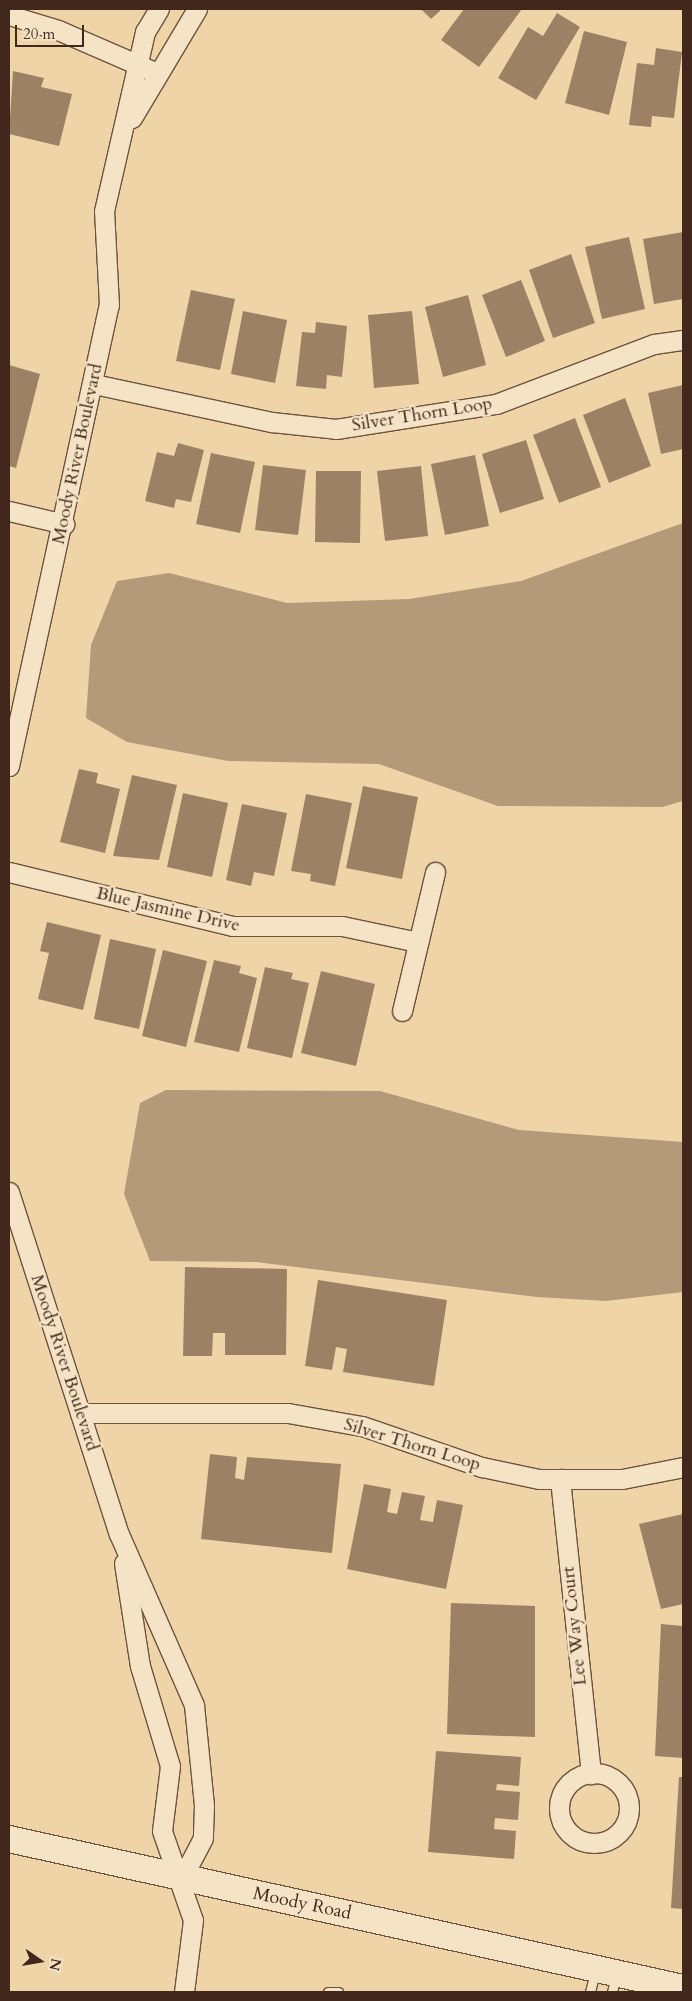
<!DOCTYPE html>
<style>
body{margin:0}
#map{position:relative;width:692px;height:2001px;overflow:hidden;background:#efd4a8;font-family:Cardo,serif}
div>[style]{position:absolute}
[style*='--x']{left:calc(var(--x)*1px);top:calc(var(--y)*1px);width:calc(var(--w)*1px);rotate:calc(var(--a)*1deg)}
.water>*{inset:0;background:#b49a78}
.building>*{inset:0;background:#9c8165}
.roads{filter:drop-shadow(1px 0 #6d533f) drop-shadow(-1px 0 #6d533f) drop-shadow(0 1px #6d533f) drop-shadow(0 -1px #6d533f)}
.lane>*{height:9px;margin:-4.5px;padding:0 4.5px;transform-origin:4.5px;border-radius:4.5px;background:#f5e3c6}
.street>*{height:19px;margin:-9.5px;padding:0 9.5px;transform-origin:9.5px;border-radius:9.5px;background:#f5e3c6}
.street>.ring{margin:-9.5px;padding:0;box-sizing:content-box;background:none;border:19px solid #f5e3c6;border-radius:50%}
.secondary>*{height:26px;margin:-13px;padding:0 13px;transform-origin:13px;border-radius:13px;background:#f5e3c6}
span{translate:-50% -50%;white-space:nowrap;text-align:center;line-height:1.15;-webkit-text-stroke:4.5px #f5e3c6;paint-order:stroke}
.street-label{font-size:18px;color:#42281c}
.frame{position:absolute;inset:0;border:10px solid #42281c;pointer-events:none}
.north{position:absolute;left:15px;top:1936px;width:50px;height:50px;-webkit-text-stroke:4px #f5e3c6;paint-order:stroke;rotate:103deg;font-size:14px;font-weight:700;line-height:20px;text-align:center;color:#42281c}
.north::after{content:'';display:block;margin:auto;width:18px;height:22px;background:#42281c;clip-path:polygon(50% 0,100% 100%,50% 72%,0 100%)}
.scale{position:absolute;left:15px;top:25px;width:69px;height:22px;box-sizing:border-box;border:2px solid #42281c;border-top:0;padding-left:6px;font-size:15px;line-height:18px;white-space:nowrap;color:#42281c;-webkit-text-stroke:4px #f5e3c6;paint-order:stroke}
</style>
<div id="map">
<div class="water">
<div style="clip-path:polygon(683px 523px,683px 801px,662px 807px,498px 806px,379px 764px,228px 761px,127px 742px,86px 718px,91px 645px,117px 581px,169px 573px,287px 603px,409px 599px,521px 581px)"></div>
<div style="clip-path:polygon(166px 1090px,380px 1091px,519px 1130px,683px 1142px,683px 1292px,606px 1301px,537px 1297px,256px 1262px,150px 1261px,124px 1194px,140px 1103px)"></div>
</div>
<div class="building">
<div style="clip-path:polygon(421px 9px,442px 9px,431px 19px)"></div>
<div style="clip-path:polygon(464px 9px,522px 9px,479px 67px,441px 40px)"></div>
<div style="clip-path:polygon(557px 13px,580px 27px,536px 100px,498px 78px,528px 27px,543px 36px)"></div>
<div style="clip-path:polygon(584px 31px,627px 42px,609px 115px,565px 103px)"></div>
<div style="clip-path:polygon(656px 48px,682px 52px,674px 118px,652px 116px,651px 127px,629px 125px,637px 63px,654px 65px)"></div>
<div style="clip-path:polygon(13px 71px,44px 78px,41px 87px,72px 94px,59px 146px,9px 134px)"></div>
<div style="clip-path:polygon(683px 232px,683px 299px,654px 304px,643px 239px)"></div>
<div style="clip-path:polygon(629px 237px,645px 309px,602px 319px,585px 247px)"></div>
<div style="clip-path:polygon(571px 254px,595px 323px,553px 338px,529px 270px)"></div>
<div style="clip-path:polygon(521px 280px,545px 341px,506px 357px,482px 295px)"></div>
<div style="clip-path:polygon(191px 290px,235px 299px,220px 370px,176px 361px)"></div>
<div style="clip-path:polygon(468px 295px,486px 365px,443px 377px,425px 307px)"></div>
<div style="clip-path:polygon(243px 311px,287px 320px,275px 383px,231px 374px)"></div>
<div style="clip-path:polygon(412px 311px,419px 384px,374px 388px,368px 315px)"></div>
<div style="clip-path:polygon(316px 322px,347px 326px,342px 377px,327px 375px,326px 389px,296px 386px,302px 332px,315px 333px)"></div>
<div style="clip-path:polygon(9px 365px,40px 374px,16px 468px,9px 466px)"></div>
<div style="clip-path:polygon(683px 385px,683px 449px,661px 454px,648px 393px)"></div>
<div style="clip-path:polygon(625px 398px,651px 466px,609px 483px,583px 415px)"></div>
<div style="clip-path:polygon(575px 418px,601px 487px,559px 503px,533px 435px)"></div>
<div style="clip-path:polygon(526px 440px,544px 499px,500px 513px,482px 454px)"></div>
<div style="clip-path:polygon(178px 443px,204px 450px,191px 502px,176px 499px,174px 508px,145px 501px,157px 452px,174px 456px)"></div>
<div style="clip-path:polygon(211px 453px,255px 462px,240px 533px,196px 524px)"></div>
<div style="clip-path:polygon(475px 455px,489px 526px,445px 535px,431px 464px)"></div>
<div style="clip-path:polygon(263px 465px,306px 470px,298px 535px,255px 530px)"></div>
<div style="clip-path:polygon(421px 466px,428px 536px,385px 541px,377px 471px)"></div>
<div style="clip-path:polygon(316px 471px,361px 471px,360px 543px,315px 542px)"></div>
<div style="clip-path:polygon(79px 769px,98px 773px,96px 783px,120px 789px,105px 853px,60px 842px)"></div>
<div style="clip-path:polygon(132px 775px,177px 785px,159px 860px,113px 856px)"></div>
<div style="clip-path:polygon(363px 786px,418px 797px,402px 879px,346px 868px)"></div>
<div style="clip-path:polygon(183px 793px,228px 803px,212px 877px,167px 867px)"></div>
<div style="clip-path:polygon(306px 794px,352px 803px,335px 886px,310px 881px,311px 874px,291px 871px)"></div>
<div style="clip-path:polygon(242px 804px,287px 813px,274px 876px,254px 872px,251px 886px,226px 880px)"></div>
<div style="clip-path:polygon(47px 922px,101px 935px,83px 1010px,38px 999px,49px 953px,40px 951px)"></div>
<div style="clip-path:polygon(110px 939px,156px 949px,139px 1029px,94px 1019px)"></div>
<div style="clip-path:polygon(163px 950px,207px 961px,186px 1047px,142px 1036px)"></div>
<div style="clip-path:polygon(214px 960px,241px 966px,239px 973px,257px 978px,239px 1052px,194px 1042px)"></div>
<div style="clip-path:polygon(265px 967px,293px 973px,291px 979px,309px 983px,292px 1058px,247px 1048px)"></div>
<div style="clip-path:polygon(321px 971px,375px 984px,356px 1066px,301px 1053px)"></div>
<div style="clip-path:polygon(185px 1267px,287px 1269px,286px 1355px,225px 1355px,225px 1333px,213px 1333px,212px 1356px,183px 1356px)"></div>
<div style="clip-path:polygon(318px 1280px,447px 1300px,434px 1386px,343px 1372px,347px 1349px,336px 1347px,332px 1370px,305px 1366px)"></div>
<div style="clip-path:polygon(210px 1454px,237px 1457px,235px 1478px,244px 1480px,247px 1457px,341px 1464px,332px 1553px,201px 1539px)"></div>
<div style="clip-path:polygon(364px 1484px,391px 1489px,387px 1512px,397px 1514px,402px 1492px,425px 1496px,420px 1520px,433px 1522px,437px 1500px,463px 1505px,446px 1589px,347px 1569px)"></div>
<div style="clip-path:polygon(683px 1514px,683px 1604px,661px 1609px,639px 1524px)"></div>
<div style="clip-path:polygon(451px 1603px,535px 1606px,535px 1737px,447px 1734px)"></div>
<div style="clip-path:polygon(661px 1624px,683px 1626px,683px 1758px,655px 1756px)"></div>
<div style="clip-path:polygon(436px 1751px,521px 1757px,519px 1786px,497px 1784px,496px 1790px,520px 1792px,518px 1820px,495px 1818px,494px 1829px,516px 1831px,514px 1859px,428px 1852px)"></div>
<div style="clip-path:polygon(679px 1777px,683px 1777px,683px 1909px,671px 1908px)"></div>
</div>
<div class="roads">
<div class="lane">
<div style="--x:328;--y:1992;--w:10;--a:0"></div>
<div style="--x:590;--y:1992;--w:21;--a:-76"></div>
<div style="--x:612;--y:1992;--w:17;--a:-77"></div>
</div>
<div class="street">
<div style="--x:9;--y:15;--w:51;--a:17"></div>
<div style="--x:58;--y:30;--w:108;--a:23.5"></div>
<div style="--x:132;--y:118;--w:127;--a:-59.2"></div>
<div style="--x:94;--y:384;--w:182;--a:12.1"></div>
<div style="--x:272;--y:422;--w:64;--a:6.2"></div>
<div style="--x:336;--y:429;--w:162;--a:-8.9"></div>
<div style="--x:496;--y:404;--w:169;--a:-20.8"></div>
<div style="--x:654;--y:344;--w:29;--a:-8"></div>
<div style="--x:9;--y:511;--w:57;--a:13.3"></div>
<div style="--x:9;--y:766;--w:472;--a:-77.8"></div>
<div style="--x:109;--y:305;--w:94;--a:-93"></div>
<div style="--x:104;--y:211;--w:184;--a:-77.1"></div>
<div style="--x:145;--y:32;--w:27;--a:-59"></div>
<div style="--x:9;--y:872;--w:229;--a:13.6"></div>
<div style="--x:232;--y:926;--w:110;--a:0"></div>
<div style="--x:342;--y:926;--w:78;--a:11.9"></div>
<div style="--x:402;--y:1011;--w:143;--a:-76.6"></div>
<div style="--x:9;--y:1192;--w:359;--a:72.2"></div>
<div style="--x:119;--y:1534;--w:187;--a:66.3"></div>
<div style="--x:194;--y:1705;--w:100;--a:84.3"></div>
<div style="--x:204;--y:1805;--w:33;--a:92"></div>
<div style="--x:203;--y:1838;--w:45;--a:117.7"></div>
<div style="--x:80;--y:1413;--w:208;--a:0"></div>
<div style="--x:288;--y:1413;--w:75;--a:10"></div>
<div style="--x:362;--y:1426;--w:127;--a:18.9"></div>
<div style="--x:482;--y:1467;--w:58;--a:11.9"></div>
<div style="--x:539;--y:1479;--w:83;--a:0"></div>
<div style="--x:622;--y:1479;--w:62;--a:-11.1"></div>
<div style="--x:560;--y:1479;--w:297;--a:84"></div>
<div style="--x:124;--y:1563;--w:104;--a:81.2"></div>
<div style="--x:140;--y:1666;--w:104;--a:73.3"></div>
<div style="--x:170;--y:1766;--w:65;--a:97"></div>
<div style="--x:162;--y:1831;--w:94;--a:70.8"></div>
<div style="--x:193;--y:1920;--w:73;--a:97.1"></div>
<div class="ring" style="left:559px;top:1773px;width:51px;height:51px"></div>
</div>
<div class="secondary">
<div style="--x:9;--y:1839;--w:690;--a:12.47"></div>
</div>
</div>
<div class="street-label">
<span style="left:422px;top:415px;rotate:-9deg">Silver Thorn Loop</span>
<span style="left:78px;top:454px;rotate:-78deg">Moody River Boulevard</span>
<span style="left:168px;top:910px;rotate:13deg">Blue Jasmine Drive</span>
<span style="left:64px;top:1363px;rotate:72deg">Moody River Boulevard</span>
<span style="left:412px;top:1445px;rotate:17deg">Silver Thorn Loop</span>
<span style="left:575px;top:1626px;rotate:-96deg">Lee Way Court</span>
<span style="left:302px;top:1904px;rotate:12deg">Moody Road</span>
</div>
<div class="frame"></div>
<div class="north">N</div>
<div class="scale">20 m</div>
</div>
